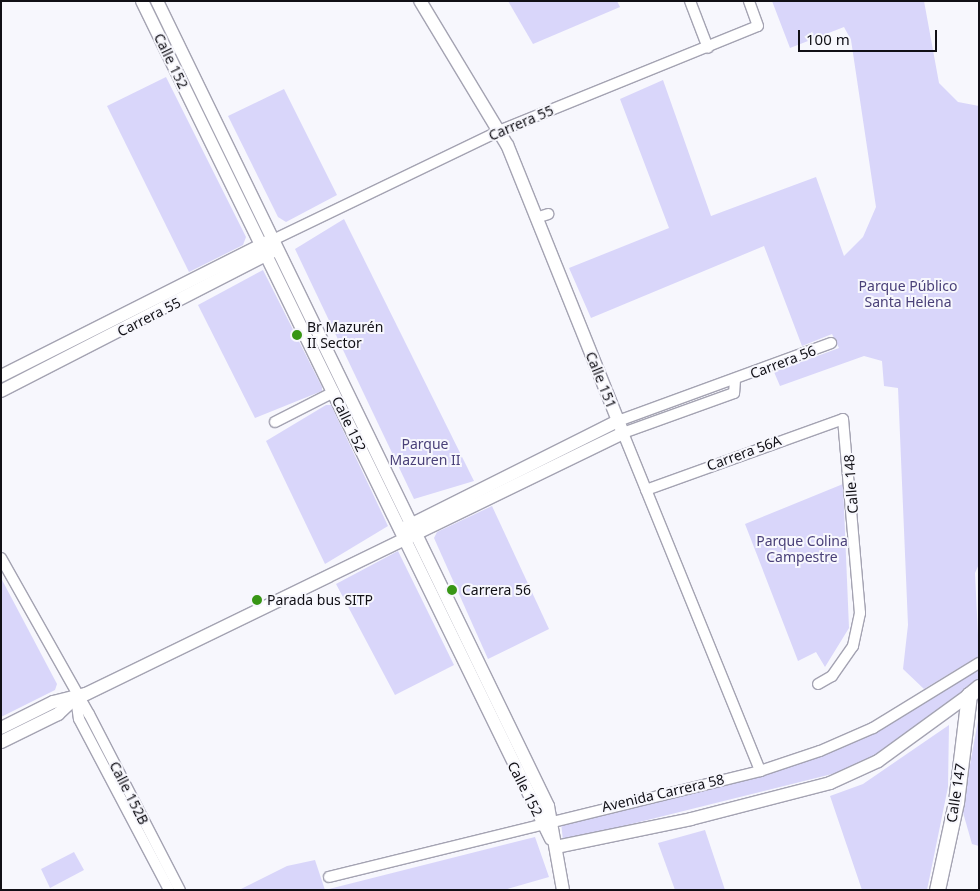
<!DOCTYPE html>
<meta charset="utf-8">
<style>
body{margin:0}
#map{position:relative;width:980px;height:891px;overflow:hidden;background:#f7f7fd;font-family:"Noto Sans",sans-serif}
div>[style]{position:absolute}
[style*='--x']{left:calc(var(--x)*1px);top:calc(var(--y)*1px);width:calc(var(--w)*1px);rotate:calc(var(--a)*1deg)}
.green>*{inset:0;background:#d9d6fa}
.roads{filter:drop-shadow(1px 0 #a4a3b2) drop-shadow(-1px 0 #a4a3b2) drop-shadow(0 1px #a4a3b2) drop-shadow(0 -1px #a4a3b2)}
.minor>*{height:10px;margin:-5px;padding:0 5px;transform-origin:5px;border-radius:5px;background:#fff}
.tertiary>*{height:12px;margin:-6px;padding:0 6px;transform-origin:6px;border-radius:6px;background:#fff}
.secondary>*{height:15px;margin:-7.5px;padding:0 7.5px;transform-origin:7.5px;border-radius:7.5px;background:#fff}
.dots>*{width:14px;height:14px;translate:-50% -50%;box-sizing:border-box;border:2px solid #f7f7fd;border-radius:50%}
span{translate:-50% -50%;white-space:nowrap;text-align:center;line-height:1.15;-webkit-text-stroke:4px #f7f7fd;paint-order:stroke}
.street-label{font-size:14px;color:#111016}
.park-label{font-size:14px;color:#4a4179}
.poi-label{font-size:14px;color:#111016}
.left{translate:0 -50%;text-align:left}
.frame{position:absolute;inset:0;border:2px solid #111016;pointer-events:none}
.scale{position:absolute;left:798px;top:30px;width:139px;height:22px;box-sizing:border-box;border:2px solid #111016;border-top:0;padding-left:6px;font-size:15px;line-height:18px;white-space:nowrap;color:#111016;-webkit-text-stroke:4px #f7f7fd;paint-order:stroke}
</style>
<div id="map">
<div class="green">
<div style="clip-path:polygon(146px 1px,151px 1px,259px 217px,255px 220px)"></div>
<div style="clip-path:polygon(508px 1px,617px 1px,620px 7px,533px 44px)"></div>
<div style="clip-path:polygon(772px 1px,924px 1px,939px 83px,958px 102px,979px 106px,979px 564px,975px 573px,979px 656px,924px 689px,903px 669px,908px 625px,898px 388px,884px 386px,882px 361px,864px 356px,780px 386px,774px 372px,839px 348px,832px 334px,802px 346px,764px 246px,591px 318px,569px 268px,669px 228px,620px 99px,663px 80px,711px 216px,816px 177px,844px 256px,863px 237px,876px 207px,851px 40px,844px 27px,790px 48px)"></div>
<div style="clip-path:polygon(166px 77px,246px 237px,243px 245px,189px 272px,107px 106px)"></div>
<div style="clip-path:polygon(284px 89px,337px 195px,286px 222px,278px 217px,228px 116px)"></div>
<div style="clip-path:polygon(344px 219px,474px 481px,414px 499px,295px 249px)"></div>
<div style="clip-path:polygon(263px 270px,322px 387px,322px 391px,255px 418px,198px 305px)"></div>
<div style="clip-path:polygon(326px 405px,331px 405px,388px 526px,325px 564px,266px 441px)"></div>
<div style="clip-path:polygon(843px 484px,849px 628px,825px 667px,816px 652px,798px 661px,745px 524px)"></div>
<div style="clip-path:polygon(492px 506px,549px 629px,488px 659px,434px 538px,437px 532px)"></div>
<div style="clip-path:polygon(398px 551px,454px 665px,395px 695px,336px 584px)"></div>
<div style="clip-path:polygon(1px 578px,57px 684px,55px 690px,1px 717px)"></div>
<div style="clip-path:polygon(979px 669px,979px 679px,886px 750px,848px 770px,563px 841px,561px 822px,831px 752px,897px 720px)"></div>
<div style="clip-path:polygon(979px 715px,979px 846px,972px 844px,962px 809px)"></div>
<div style="clip-path:polygon(949px 725px,948px 787px,927px 890px,862px 890px,830px 796px,863px 784px)"></div>
<div style="clip-path:polygon(705px 830px,725px 890px,675px 890px,658px 843px)"></div>
<div style="clip-path:polygon(535px 837px,549px 877px,504px 890px,239px 890px,287px 866px,315px 860px,325px 890px)"></div>
<div style="clip-path:polygon(74px 852px,84px 870px,50px 888px,41px 869px)"></div>
</div>
<div class="roads">
<div class="minor">
<div style="--x:690;--y:1;--w:50;--a:69"></div>
<div style="--x:536;--y:218;--w:13;--a:-18"></div>
<div style="--x:275;--y:239;--w:249;--a:-25.7"></div>
<div style="--x:499;--y:131;--w:279;--a:-22.1"></div>
<div style="--x:758;--y:26;--w:27;--a:-110"></div>
<div style="--x:735;--y:380;--w:13;--a:94"></div>
<div style="--x:734;--y:393;--w:118;--a:160.2"></div>
<div style="--x:623;--y:433;--w:365;--a:67.9"></div>
<div style="--x:618;--y:421;--w:227;--a:-20.1"></div>
<div style="--x:275;--y:422;--w:66;--a:-27"></div>
<div style="--x:646;--y:490;--w:209;--a:-19.8"></div>
<div style="--x:843;--y:419;--w:195;--a:85"></div>
<div style="--x:860;--y:613;--w:34;--a:102"></div>
<div style="--x:853;--y:646;--w:37;--a:125"></div>
<div style="--x:832;--y:676;--w:16;--a:150"></div>
<div style="--x:1;--y:558;--w:179;--a:60.6"></div>
<div style="--x:89;--y:714;--w:198;--a:62.7"></div>
<div style="--x:76;--y:698;--w:21;--a:82"></div>
<div style="--x:79;--y:719;--w:193;--a:62.2"></div>
<div style="--x:329;--y:877;--w:444;--a:-13.8"></div>
<div style="--x:760;--y:771;--w:63;--a:-18.4"></div>
<div style="--x:820;--y:751;--w:58;--a:-23.5"></div>
<div style="--x:873;--y:728;--w:124;--a:-31.5"></div>
</div>
<div class="tertiary">
<div style="--x:142;--y:1;--w:932;--a:63.98"></div>
<div style="--x:157;--y:1;--w:895;--a:64.09"></div>
<div style="--x:548;--y:806;--w:85;--a:79.9"></div>
<div style="--x:1;--y:376;--w:300;--a:-26.7"></div>
<div style="--x:1;--y:391;--w:305;--a:-27.2"></div>
<div style="--x:406;--y:527;--w:237;--a:-26.6"></div>
<div style="--x:1;--y:728;--w:58;--a:-26.6"></div>
<div style="--x:53;--y:702;--w:34;--a:-14"></div>
<div style="--x:86;--y:694;--w:597;--a:-25.92"></div>
<div style="--x:623;--y:433;--w:310;--a:-111.9"></div>
<div style="--x:507;--y:145;--w:168;--a:-121.1"></div>
<div style="--x:1;--y:742;--w:64;--a:-26.2"></div>
<div style="--x:58;--y:714;--w:25;--a:-43"></div>
<div style="--x:556;--y:847;--w:138;--a:-11.7"></div>
<div style="--x:691;--y:819;--w:144;--a:-14.5"></div>
<div style="--x:830;--y:783;--w:53;--a:-24.6"></div>
<div style="--x:878;--y:761;--w:112;--a:-36"></div>
</div>
<div class="secondary">
<div style="--x:937;--y:890;--w:90;--a:-77.8"></div>
<div style="--x:956;--y:802;--w:108;--a:-83.1"></div>
<div style="--x:969;--y:695;--w:13;--a:-39"></div>
</div>
</div>
<div class="dots">
<div style="left:297px;top:335px;background:#389615"></div>
<div style="left:452px;top:590px;background:#389615"></div>
<div style="left:257px;top:600px;background:#389615"></div>
</div>
<div class="street-label">
<span style="left:171px;top:61px;rotate:64deg">Calle 152</span>
<span style="left:521px;top:123px;rotate:-23deg">Carrera 55</span>
<span style="left:149px;top:317px;rotate:-27deg">Carrera 55</span>
<span style="left:783px;top:362px;rotate:-21deg">Carrera 56</span>
<span style="left:601px;top:380px;rotate:68deg">Calle 151</span>
<span style="left:349px;top:424px;rotate:64deg">Calle 152</span>
<span style="left:744px;top:453px;rotate:-20deg">Carrera 56A</span>
<span style="left:851px;top:484px;rotate:-94deg">Calle 148</span>
<span style="left:525px;top:789px;rotate:63deg">Calle 152</span>
<span style="left:129px;top:793px;rotate:63deg">Calle 152B</span>
<span style="left:663px;top:793px;rotate:-13deg">Avenida Carrera 58</span>
<span style="left:956px;top:793px;rotate:-81deg">Calle 147</span>
</div>
<div class="park-label">
<span style="left:908px;top:294px">Parque Público<br>Santa Helena</span>
<span style="left:425px;top:452px">Parque<br>Mazuren II</span>
<span style="left:802px;top:549px">Parque Colina<br>Campestre</span>
</div>
<div class="poi-label">
<span class="left" style="left:307px;top:335px">Br Mazurén<br>II Sector</span>
<span class="left" style="left:462px;top:590px">Carrera 56</span>
<span class="left" style="left:267px;top:600px">Parada bus SITP</span>
</div>
<div class="frame"></div>
<div class="scale">100 m</div>
</div>
